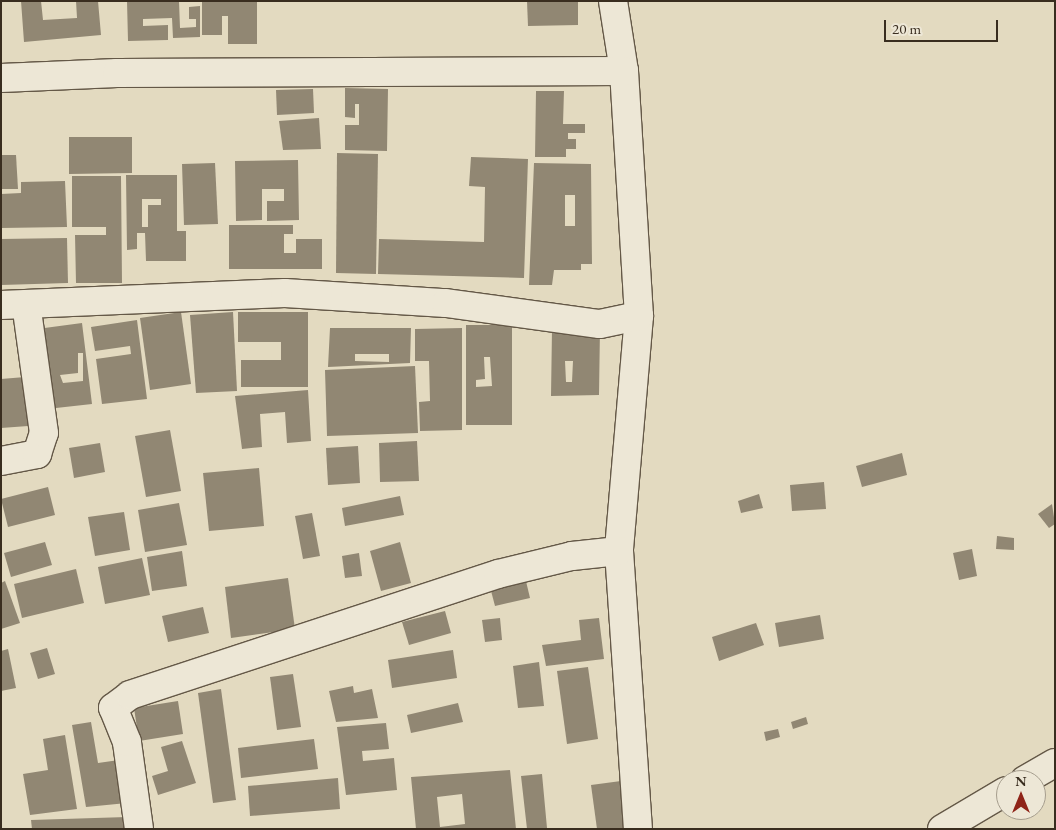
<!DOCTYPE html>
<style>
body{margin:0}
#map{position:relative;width:1056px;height:830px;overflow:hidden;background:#e3dac0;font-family:"EB Garamond",serif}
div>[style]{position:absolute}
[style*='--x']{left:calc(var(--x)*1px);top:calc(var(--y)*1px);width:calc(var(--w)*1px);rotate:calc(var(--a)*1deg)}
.building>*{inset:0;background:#918773}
.roads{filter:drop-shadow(1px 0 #645847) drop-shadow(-1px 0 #645847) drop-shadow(0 1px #645847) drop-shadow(0 -1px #645847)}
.street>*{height:28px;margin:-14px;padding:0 14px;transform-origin:14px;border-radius:14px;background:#ede7d6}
span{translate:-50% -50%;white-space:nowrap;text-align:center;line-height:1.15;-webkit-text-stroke:4.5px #ede7d6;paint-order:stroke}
.frame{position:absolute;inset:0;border:2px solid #392d1f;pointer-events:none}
.north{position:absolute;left:996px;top:770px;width:50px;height:50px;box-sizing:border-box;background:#ede7d6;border:1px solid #a59d8d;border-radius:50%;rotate:0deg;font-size:14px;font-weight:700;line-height:20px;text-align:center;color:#392d1f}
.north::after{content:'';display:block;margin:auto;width:18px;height:22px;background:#8f2418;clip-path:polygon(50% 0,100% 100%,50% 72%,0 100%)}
.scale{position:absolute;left:884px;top:20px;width:114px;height:22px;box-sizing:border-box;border:2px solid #392d1f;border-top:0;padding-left:6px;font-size:15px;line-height:18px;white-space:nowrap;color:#392d1f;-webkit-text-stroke:4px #ede7d6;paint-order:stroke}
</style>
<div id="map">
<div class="building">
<div style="clip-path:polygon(21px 1px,41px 1px,43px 20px,77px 18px,76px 1px,98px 1px,101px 35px,24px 42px)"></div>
<div style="clip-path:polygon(127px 1px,179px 1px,180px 28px,196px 27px,196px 19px,189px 19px,189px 7px,200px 6px,200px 37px,173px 38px,172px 18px,143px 19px,143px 26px,168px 25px,168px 40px,128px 41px)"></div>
<div style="clip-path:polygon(202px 1px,257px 1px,257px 44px,228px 44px,228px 16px,222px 16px,222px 35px,202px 35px)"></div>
<div style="clip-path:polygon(527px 1px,578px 1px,578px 25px,528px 26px)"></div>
<div style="clip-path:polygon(345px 88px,388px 89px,387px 151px,345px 150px,345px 125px,359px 125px,359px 104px,355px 104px,355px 118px,345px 117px)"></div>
<div style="clip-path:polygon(313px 89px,314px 113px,277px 115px,276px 90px)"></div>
<div style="clip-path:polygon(536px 91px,564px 91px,563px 124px,585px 124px,585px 133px,568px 133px,568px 139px,576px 139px,576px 149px,566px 149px,566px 157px,535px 157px)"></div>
<div style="clip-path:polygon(319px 118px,321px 149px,283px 150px,279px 121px)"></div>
<div style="clip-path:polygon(69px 137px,132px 137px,132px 173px,69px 174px)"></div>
<div style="clip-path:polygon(337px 153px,378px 154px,376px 274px,336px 273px)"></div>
<div style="clip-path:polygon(1px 155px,16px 155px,18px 189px,1px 189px)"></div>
<div style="clip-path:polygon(471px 157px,528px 159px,524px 278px,378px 274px,379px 239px,484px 242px,485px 187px,469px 186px)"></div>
<div style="clip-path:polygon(298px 160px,299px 220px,267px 221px,267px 201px,284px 201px,284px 189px,262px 189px,262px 220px,236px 221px,235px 161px)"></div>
<div style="clip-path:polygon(215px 163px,218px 224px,184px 225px,182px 164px)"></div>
<div style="clip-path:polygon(evenodd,534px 163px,591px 164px,592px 264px,581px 264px,581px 270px,554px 270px,552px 285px,529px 285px,534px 163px,565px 195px,575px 195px,575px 226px,565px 226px,565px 195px)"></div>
<div style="clip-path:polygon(evenodd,126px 175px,177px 175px,177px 231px,186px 231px,186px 261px,146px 261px,145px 233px,137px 233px,137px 249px,127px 250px,126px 175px,142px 199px,161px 199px,161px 205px,148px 205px,148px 227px,142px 227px,142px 199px)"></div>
<div style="clip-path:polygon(72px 176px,121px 176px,122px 283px,76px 283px,75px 235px,106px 235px,106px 227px,72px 227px)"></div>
<div style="clip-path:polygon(65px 181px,67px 227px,1px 228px,1px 194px,21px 193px,21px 182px)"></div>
<div style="clip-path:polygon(229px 225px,293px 225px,293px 234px,284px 234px,284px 253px,296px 253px,296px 239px,322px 239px,322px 269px,229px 269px)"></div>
<div style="clip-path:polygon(67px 238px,68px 283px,1px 285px,1px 239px)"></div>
<div style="clip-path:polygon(181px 312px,191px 384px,150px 390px,140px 318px)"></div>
<div style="clip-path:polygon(233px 312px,237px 391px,196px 393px,190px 315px)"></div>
<div style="clip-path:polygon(238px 312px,308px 312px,308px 387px,241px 387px,241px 360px,281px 360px,281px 342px,238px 342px)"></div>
<div style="clip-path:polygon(137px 320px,147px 399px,102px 404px,96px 359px,131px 354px,130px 346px,95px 351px,91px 327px)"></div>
<div style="clip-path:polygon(evenodd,82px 323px,92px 404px,47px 409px,37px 329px,82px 323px,78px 353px,83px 353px,83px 381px,63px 383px,60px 375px,78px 373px,78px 353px)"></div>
<div style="clip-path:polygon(evenodd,466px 325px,512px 325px,512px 425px,466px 425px,466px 325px,484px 357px,490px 357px,492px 386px,476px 387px,476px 380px,485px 379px,484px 357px)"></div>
<div style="clip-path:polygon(evenodd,330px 328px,411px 328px,410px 363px,328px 367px,330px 328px,355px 354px,389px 354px,389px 362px,355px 361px,355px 354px)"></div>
<div style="clip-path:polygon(462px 328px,462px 430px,420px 431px,419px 402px,430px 401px,429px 361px,415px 361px,415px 329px)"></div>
<div style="clip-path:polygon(evenodd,600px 328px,599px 395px,551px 396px,552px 329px,600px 328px,565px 361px,573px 361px,572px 382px,566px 382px,565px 361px)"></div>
<div style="clip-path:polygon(415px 366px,418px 433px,327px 436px,325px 370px)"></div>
<div style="clip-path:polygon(25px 377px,28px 426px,1px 428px,1px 379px)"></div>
<div style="clip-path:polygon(308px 390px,311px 441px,287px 443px,285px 412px,260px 414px,262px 447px,242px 449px,235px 396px)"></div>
<div style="clip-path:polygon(170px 430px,181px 491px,146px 497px,135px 436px)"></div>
<div style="clip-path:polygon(417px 441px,419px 481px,380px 482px,379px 443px)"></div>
<div style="clip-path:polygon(100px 443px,105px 472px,74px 478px,69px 448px)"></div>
<div style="clip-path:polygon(358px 446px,360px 483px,328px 485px,326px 448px)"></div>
<div style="clip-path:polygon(902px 453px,907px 475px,862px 487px,856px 466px)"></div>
<div style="clip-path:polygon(259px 468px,264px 526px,209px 531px,203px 473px)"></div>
<div style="clip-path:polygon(824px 482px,826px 509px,792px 511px,790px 485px)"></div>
<div style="clip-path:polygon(48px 487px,55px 515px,8px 527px,1px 499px)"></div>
<div style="clip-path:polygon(759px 494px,763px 508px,741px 513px,738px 501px)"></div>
<div style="clip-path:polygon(400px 496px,404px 515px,345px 526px,342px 508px)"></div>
<div style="clip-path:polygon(179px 503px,187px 545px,145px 552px,138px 510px)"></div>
<div style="clip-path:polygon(1052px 504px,1055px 524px,1049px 528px,1038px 514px)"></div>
<div style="clip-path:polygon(124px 512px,130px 550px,95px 556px,88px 517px)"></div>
<div style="clip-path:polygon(312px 513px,320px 556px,303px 559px,295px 516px)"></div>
<div style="clip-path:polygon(997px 536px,1014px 538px,1014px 550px,996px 549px)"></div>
<div style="clip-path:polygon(45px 542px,52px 565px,11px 577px,4px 553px)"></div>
<div style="clip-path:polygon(400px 542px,411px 583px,381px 591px,370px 551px)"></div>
<div style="clip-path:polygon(972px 549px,977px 576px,959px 580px,953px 553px)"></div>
<div style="clip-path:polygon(182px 551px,187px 586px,152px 591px,147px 557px)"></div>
<div style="clip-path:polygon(359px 553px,362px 576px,345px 578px,342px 556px)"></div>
<div style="clip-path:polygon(142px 558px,150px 595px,105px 604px,98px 567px)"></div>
<div style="clip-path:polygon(76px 569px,84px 603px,22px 618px,14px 584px)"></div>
<div style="clip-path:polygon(525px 577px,530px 598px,495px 606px,490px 587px)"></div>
<div style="clip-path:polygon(288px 578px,295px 629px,231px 638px,225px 587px)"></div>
<div style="clip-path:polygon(5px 581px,20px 623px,1px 629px,1px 583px)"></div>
<div style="clip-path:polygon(203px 607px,209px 633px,168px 642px,162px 616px)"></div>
<div style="clip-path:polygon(445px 611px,451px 633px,409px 645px,402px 622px)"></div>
<div style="clip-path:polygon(820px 615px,824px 639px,779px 647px,775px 623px)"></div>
<div style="clip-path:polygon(500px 618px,502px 640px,485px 642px,482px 620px)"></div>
<div style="clip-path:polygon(599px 618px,604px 659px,546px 666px,542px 645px,581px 640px,579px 620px)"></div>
<div style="clip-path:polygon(756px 623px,764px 645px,719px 661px,712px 637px)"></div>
<div style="clip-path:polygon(47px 648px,55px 674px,38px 679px,30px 653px)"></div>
<div style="clip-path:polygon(8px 649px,16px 688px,1px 691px,1px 651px)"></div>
<div style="clip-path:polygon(453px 650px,457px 678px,392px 688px,388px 660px)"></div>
<div style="clip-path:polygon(539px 662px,544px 706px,518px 708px,513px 666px)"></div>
<div style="clip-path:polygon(588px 667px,598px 739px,567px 744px,557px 671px)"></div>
<div style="clip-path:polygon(293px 674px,301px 727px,277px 730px,270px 677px)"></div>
<div style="clip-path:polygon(353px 686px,354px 693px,372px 689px,378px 718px,336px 722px,329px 691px)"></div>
<div style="clip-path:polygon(221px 689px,236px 800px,213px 803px,198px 693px)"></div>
<div style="clip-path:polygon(178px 701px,183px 734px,139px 741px,134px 708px)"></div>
<div style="clip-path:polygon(458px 703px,463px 722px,411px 733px,407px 715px)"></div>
<div style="clip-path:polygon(806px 717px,808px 724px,793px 729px,791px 722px)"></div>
<div style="clip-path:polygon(91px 722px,98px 763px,119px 760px,127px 803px,86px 807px,72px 725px)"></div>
<div style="clip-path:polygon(386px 723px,389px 749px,362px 751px,363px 761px,394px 758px,397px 790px,346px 795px,337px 727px)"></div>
<div style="clip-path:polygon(778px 729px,780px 737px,766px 741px,764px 732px)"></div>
<div style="clip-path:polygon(65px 735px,77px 809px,30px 815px,23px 774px,48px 770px,43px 739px)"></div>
<div style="clip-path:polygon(314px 739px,318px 769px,241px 778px,238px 748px)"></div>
<div style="clip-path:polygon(182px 741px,196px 783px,158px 795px,152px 776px,168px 771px,161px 747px)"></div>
<div style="clip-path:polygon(evenodd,510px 770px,516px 829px,416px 829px,411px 777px,510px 770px,462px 794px,465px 824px,440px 827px,437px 797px,462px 794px)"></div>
<div style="clip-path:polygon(542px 774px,547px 828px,554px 829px,527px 829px,521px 776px)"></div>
<div style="clip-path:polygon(338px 778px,340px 809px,250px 816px,248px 786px)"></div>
<div style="clip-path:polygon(621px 781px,627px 829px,597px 829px,591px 785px)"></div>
<div style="clip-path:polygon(127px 817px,127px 829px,32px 829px,31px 820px)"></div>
</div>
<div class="roads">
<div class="street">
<div style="--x:613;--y:1;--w:71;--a:81.1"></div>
<div style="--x:624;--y:71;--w:245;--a:86.5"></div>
<div style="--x:639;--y:316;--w:236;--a:94.9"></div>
<div style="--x:619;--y:551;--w:279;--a:86.1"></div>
<div style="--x:1;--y:78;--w:116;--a:-2.5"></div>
<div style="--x:117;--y:73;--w:507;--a:-0.23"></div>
<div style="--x:1;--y:305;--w:284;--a:-2.4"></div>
<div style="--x:285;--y:293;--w:161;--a:3.6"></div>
<div style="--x:446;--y:303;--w:155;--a:7.8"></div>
<div style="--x:600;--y:324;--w:40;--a:-12"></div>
<div style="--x:1;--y:461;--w:37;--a:-11"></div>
<div style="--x:37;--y:454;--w:22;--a:-72"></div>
<div style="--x:44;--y:433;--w:130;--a:-97.9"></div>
<div style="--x:1025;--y:780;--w:34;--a:-30"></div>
<div style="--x:139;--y:829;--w:88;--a:-97.9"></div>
<div style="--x:127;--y:742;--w:37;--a:-112"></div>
<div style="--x:113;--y:708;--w:21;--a:-37"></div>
<div style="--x:130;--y:695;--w:387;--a:-18.2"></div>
<div style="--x:498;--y:574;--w:76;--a:-13.7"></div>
<div style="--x:572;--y:556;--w:47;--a:-6.1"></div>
<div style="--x:942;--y:829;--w:74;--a:-30.7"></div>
</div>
</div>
<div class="frame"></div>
<div class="north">N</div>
<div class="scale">20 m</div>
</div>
